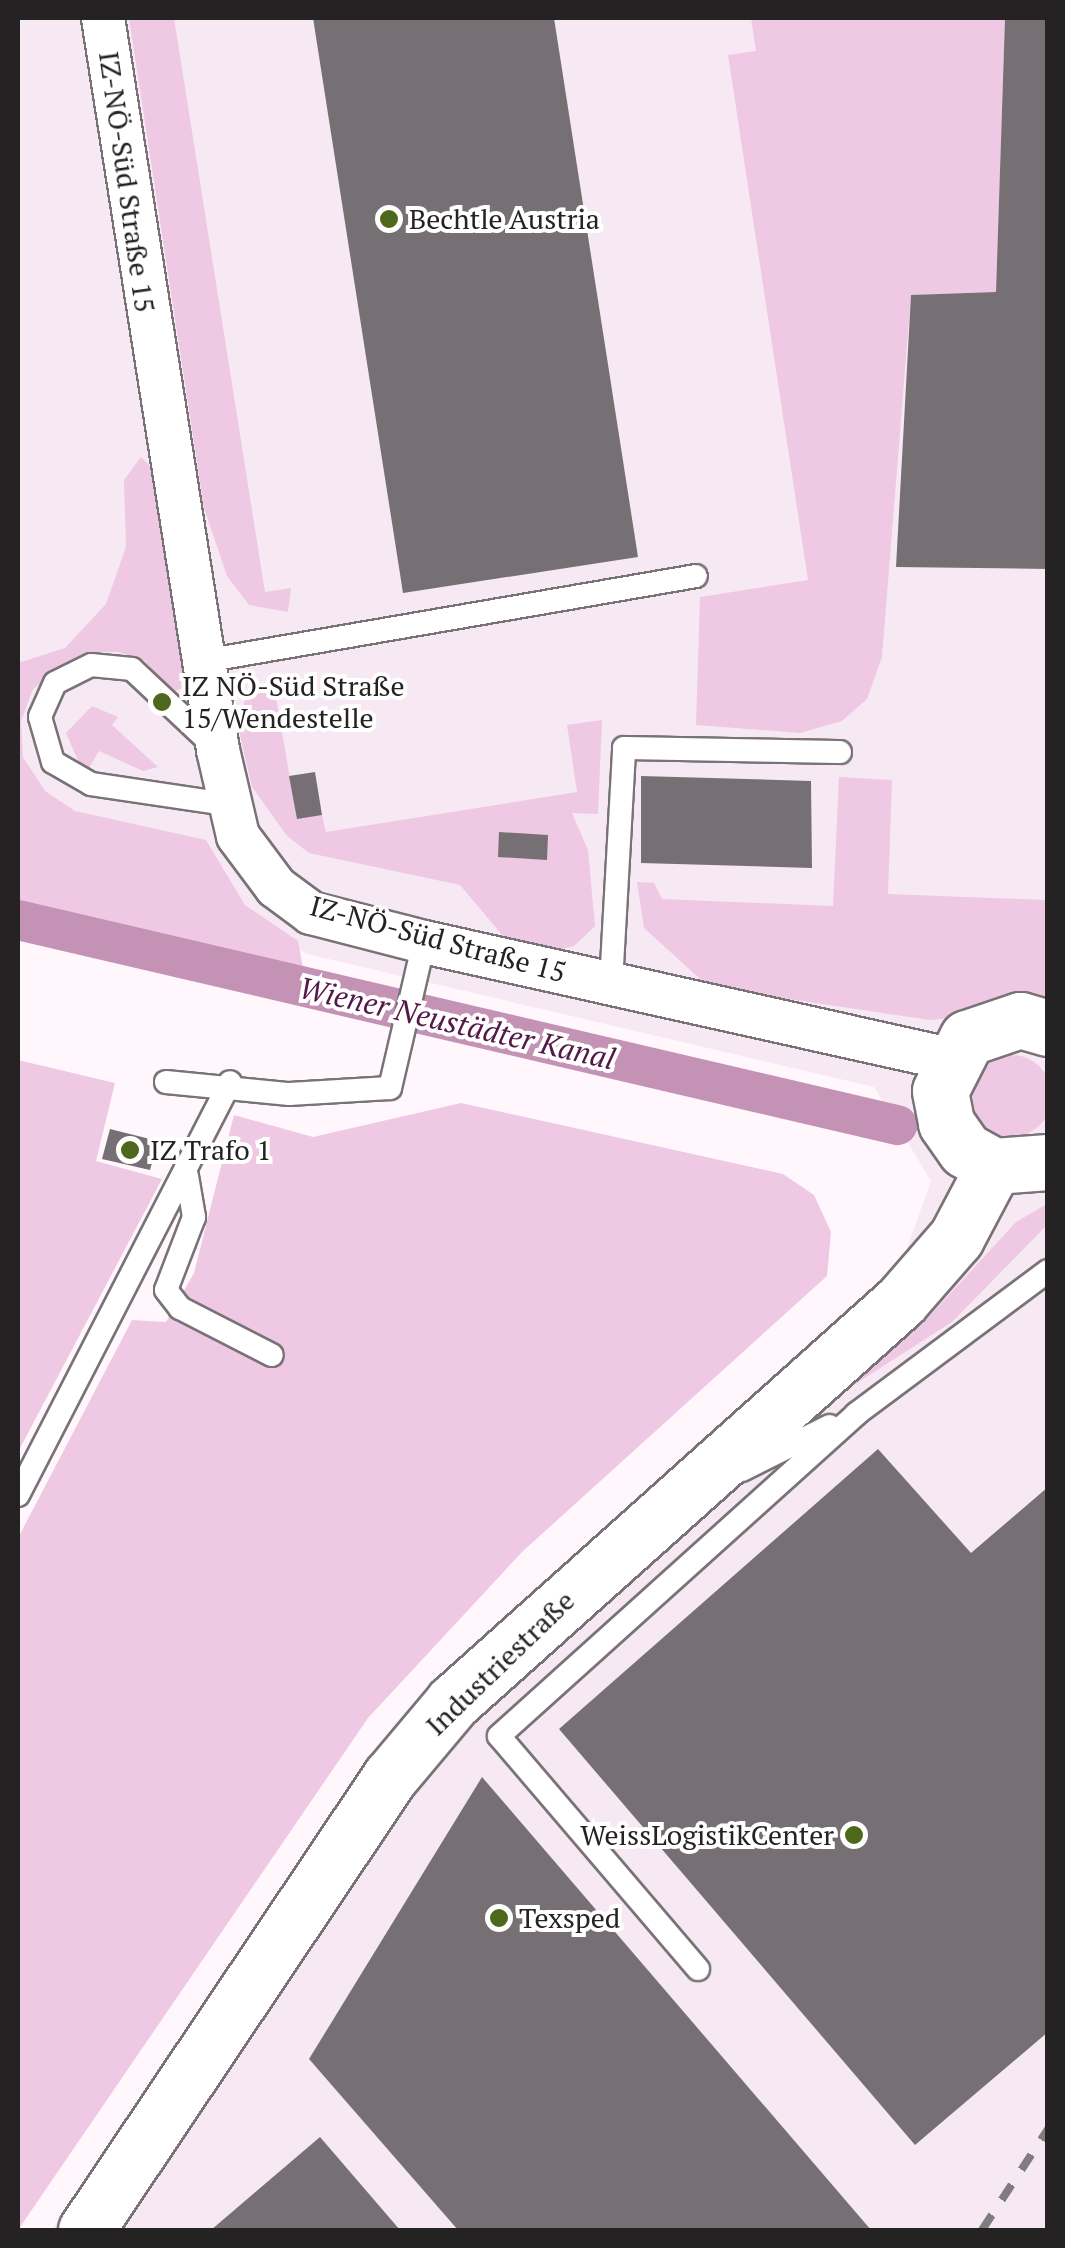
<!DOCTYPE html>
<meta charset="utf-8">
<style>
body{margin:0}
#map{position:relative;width:1065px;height:2248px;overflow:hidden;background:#fff7fc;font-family:"PT Serif",serif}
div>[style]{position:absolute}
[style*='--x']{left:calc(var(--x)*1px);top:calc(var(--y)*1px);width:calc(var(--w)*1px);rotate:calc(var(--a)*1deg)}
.built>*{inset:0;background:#f7e9f3}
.green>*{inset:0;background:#efc8e4}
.round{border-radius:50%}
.canal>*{height:40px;margin:-20px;padding:0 20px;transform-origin:20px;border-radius:20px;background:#c392b5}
.building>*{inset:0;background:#767074}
.roads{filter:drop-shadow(2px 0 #797377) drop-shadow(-2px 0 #797377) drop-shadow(0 2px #797377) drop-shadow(0 -2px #797377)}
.lane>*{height:22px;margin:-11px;padding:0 11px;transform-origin:11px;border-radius:11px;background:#fff}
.street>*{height:42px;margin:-21px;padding:0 21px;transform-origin:21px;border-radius:21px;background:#fff}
.secondary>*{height:55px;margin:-27.5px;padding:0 27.5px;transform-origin:27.5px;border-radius:27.5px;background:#fff}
.rail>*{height:8px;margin-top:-4px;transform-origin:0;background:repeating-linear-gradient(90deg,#817c7f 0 18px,transparent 0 36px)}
.dots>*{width:28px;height:28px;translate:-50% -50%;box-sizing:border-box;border:5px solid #fff;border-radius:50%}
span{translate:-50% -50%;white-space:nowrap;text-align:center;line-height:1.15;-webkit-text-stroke:8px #fff;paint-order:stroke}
.street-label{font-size:28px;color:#242223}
.poi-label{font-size:28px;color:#242223}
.left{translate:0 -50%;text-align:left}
.right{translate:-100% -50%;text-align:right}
.water-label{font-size:30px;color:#541948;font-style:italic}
.frame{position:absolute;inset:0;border:20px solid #242223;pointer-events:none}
</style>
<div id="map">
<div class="built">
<div style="clip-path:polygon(18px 18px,1047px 18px,1047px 2230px,52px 2230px,314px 1842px,493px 1630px,903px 1259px,931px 1181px,874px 1087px,307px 954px,162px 868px,18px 829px)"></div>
</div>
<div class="green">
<div style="clip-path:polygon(129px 18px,174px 18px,265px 592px,291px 588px,288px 612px,249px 605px,227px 576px,204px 508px)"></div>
<div style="clip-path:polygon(751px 18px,1005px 18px,996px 292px,911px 295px,882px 657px,867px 699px,842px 721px,800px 733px,696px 725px,700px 597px,808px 580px,728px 55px,756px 51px)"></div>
<div style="clip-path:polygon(141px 457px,152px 468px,187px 686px,173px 692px,144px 660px,118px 652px,85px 652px,33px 689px,21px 721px,23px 757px,45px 791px,75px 811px,206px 840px,245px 905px,298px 941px,303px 968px,18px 901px,18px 663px,65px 648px,106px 604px,126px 547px,124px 480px)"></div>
<div style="clip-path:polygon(301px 680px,307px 686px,275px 692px,297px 818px,322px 815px,326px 832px,577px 792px,567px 725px,602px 720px,598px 814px,572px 813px,588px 850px,595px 926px,574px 946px,547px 952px,509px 943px,460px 885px,309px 853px,287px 836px,252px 787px,237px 722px,248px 693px)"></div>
<div style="clip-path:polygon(92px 706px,118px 717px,112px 725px,158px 767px,143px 771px,99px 751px,89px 768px,80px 765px,66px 733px)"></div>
<div style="clip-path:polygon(839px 777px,892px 780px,888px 894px,1047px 900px,1047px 1009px,930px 1020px,709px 987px,644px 928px,637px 882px,654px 883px,662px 899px,833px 906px)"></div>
<div class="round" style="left:970px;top:1055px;width:82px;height:82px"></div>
<div style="clip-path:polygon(18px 1060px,115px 1083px,96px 1161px,162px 1179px,18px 1452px)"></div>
<div style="clip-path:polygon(461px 1103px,783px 1174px,814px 1195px,831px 1232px,827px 1276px,522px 1552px,368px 1718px,18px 2230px,18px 1538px,132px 1320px,166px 1322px,194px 1273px,234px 1115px,313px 1137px)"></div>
<div style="clip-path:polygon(1047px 1204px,1047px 1225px,952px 1322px,829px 1401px,924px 1322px,1016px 1222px)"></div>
</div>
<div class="canal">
<div style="--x:18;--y:920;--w:903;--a:13.13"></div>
</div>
<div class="building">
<div style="clip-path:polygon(313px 18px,554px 18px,638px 557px,403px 593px)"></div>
<div style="clip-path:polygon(1005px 18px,1048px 18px,1048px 569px,896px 567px,911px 295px,996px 292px)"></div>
<div style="clip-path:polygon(315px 772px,322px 815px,297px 819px,289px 776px)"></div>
<div style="clip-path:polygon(641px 776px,811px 781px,812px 868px,641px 863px)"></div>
<div style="clip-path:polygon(499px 832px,548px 835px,547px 860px,498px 857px)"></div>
<div style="clip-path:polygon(110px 1129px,158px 1141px,150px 1170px,102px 1159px)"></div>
<div style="clip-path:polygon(878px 1449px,971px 1553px,1048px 1487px,1048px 2032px,915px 2145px,559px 1729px)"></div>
<div style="clip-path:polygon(482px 1777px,871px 2230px,458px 2230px,309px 2059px)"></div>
<div style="clip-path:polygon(320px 2137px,400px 2230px,211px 2230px)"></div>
</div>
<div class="roads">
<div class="lane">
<div style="--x:204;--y:661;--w:499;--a:-9.8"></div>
<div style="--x:216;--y:748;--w:115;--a:-136.8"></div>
<div style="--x:132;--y:669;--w:41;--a:-174.4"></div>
<div style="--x:91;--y:665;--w:40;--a:153.4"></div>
<div style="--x:55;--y:683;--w:37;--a:114"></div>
<div style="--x:40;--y:717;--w:47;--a:73.9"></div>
<div style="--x:53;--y:762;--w:44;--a:30.1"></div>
<div style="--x:91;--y:784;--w:142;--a:8.5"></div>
<div style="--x:611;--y:984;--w:236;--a:-86.8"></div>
<div style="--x:624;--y:748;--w:216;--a:1.1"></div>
<div style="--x:166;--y:1082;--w:124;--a:5.6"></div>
<div style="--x:289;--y:1094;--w:101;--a:-3.4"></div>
<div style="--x:390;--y:1088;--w:150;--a:-76.9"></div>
<div style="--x:187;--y:1176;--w:42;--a:80.3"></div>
<div style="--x:194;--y:1217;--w:78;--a:111"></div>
<div style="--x:166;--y:1290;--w:23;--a:52"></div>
<div style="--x:180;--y:1308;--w:103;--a:27.1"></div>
<div style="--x:742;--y:1470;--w:98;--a:-26.6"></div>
<div style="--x:18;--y:1495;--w:464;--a:-62.8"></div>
<div style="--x:698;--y:1969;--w:306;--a:-130.5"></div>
<div style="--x:499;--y:1736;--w:481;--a:-42"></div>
<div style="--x:856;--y:1414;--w:239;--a:-36.7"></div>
</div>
<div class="street">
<div style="--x:103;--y:18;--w:741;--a:81.07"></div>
<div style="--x:218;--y:750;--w:88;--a:76.9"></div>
<div style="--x:238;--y:836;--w:64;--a:53.3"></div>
<div style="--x:276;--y:887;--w:44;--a:36.6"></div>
<div style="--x:311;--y:913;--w:117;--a:14.4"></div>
<div style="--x:424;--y:942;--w:538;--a:12.56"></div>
</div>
<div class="secondary">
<div style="--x:1048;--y:1028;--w:29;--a:-164"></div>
<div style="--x:1020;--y:1020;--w:56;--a:161.2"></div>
<div style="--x:967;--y:1038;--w:59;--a:117"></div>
<div style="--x:940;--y:1091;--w:33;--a:79"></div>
<div style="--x:946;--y:1123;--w:33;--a:55"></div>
<div style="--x:965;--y:1150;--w:33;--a:29"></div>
<div style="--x:994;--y:1166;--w:54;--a:-4.2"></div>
<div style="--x:86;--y:2230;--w:546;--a:-56.14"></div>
<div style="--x:390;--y:1777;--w:98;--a:-50"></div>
<div style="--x:453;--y:1702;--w:601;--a:-41.83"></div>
<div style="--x:901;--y:1301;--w:84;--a:-48.9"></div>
<div style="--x:956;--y:1238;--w:81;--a:-62.2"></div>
</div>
</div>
<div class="rail">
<div style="--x:982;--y:2230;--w:121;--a:-56.8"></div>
</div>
<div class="dots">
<div style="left:389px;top:219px;background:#4d681a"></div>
<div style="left:162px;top:702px;background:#4d681a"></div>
<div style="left:130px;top:1150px;background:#4d681a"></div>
<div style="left:854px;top:1835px;background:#4d681a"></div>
<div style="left:499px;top:1918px;background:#4d681a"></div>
</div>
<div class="street-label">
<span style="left:127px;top:182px;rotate:82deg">IZ-NÖ-Süd Straße 15</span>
<span style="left:438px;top:939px;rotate:15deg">IZ-NÖ-Süd Straße 15</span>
<span style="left:500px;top:1663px;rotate:-44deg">Industriestraße</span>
</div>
<div class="poi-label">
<span class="left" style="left:409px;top:219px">Bechtle Austria</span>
<span class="left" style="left:182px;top:702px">IZ NÖ-Süd Straße<br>15/Wendestelle</span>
<span class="left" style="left:150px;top:1150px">IZ Trafo 1</span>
<span class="right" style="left:834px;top:1835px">WeissLogistikCenter</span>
<span class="left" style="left:519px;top:1918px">Texsped</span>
</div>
<div class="water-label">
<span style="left:457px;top:1023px;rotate:13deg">Wiener Neustädter Kanal</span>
</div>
<div class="frame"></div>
</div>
